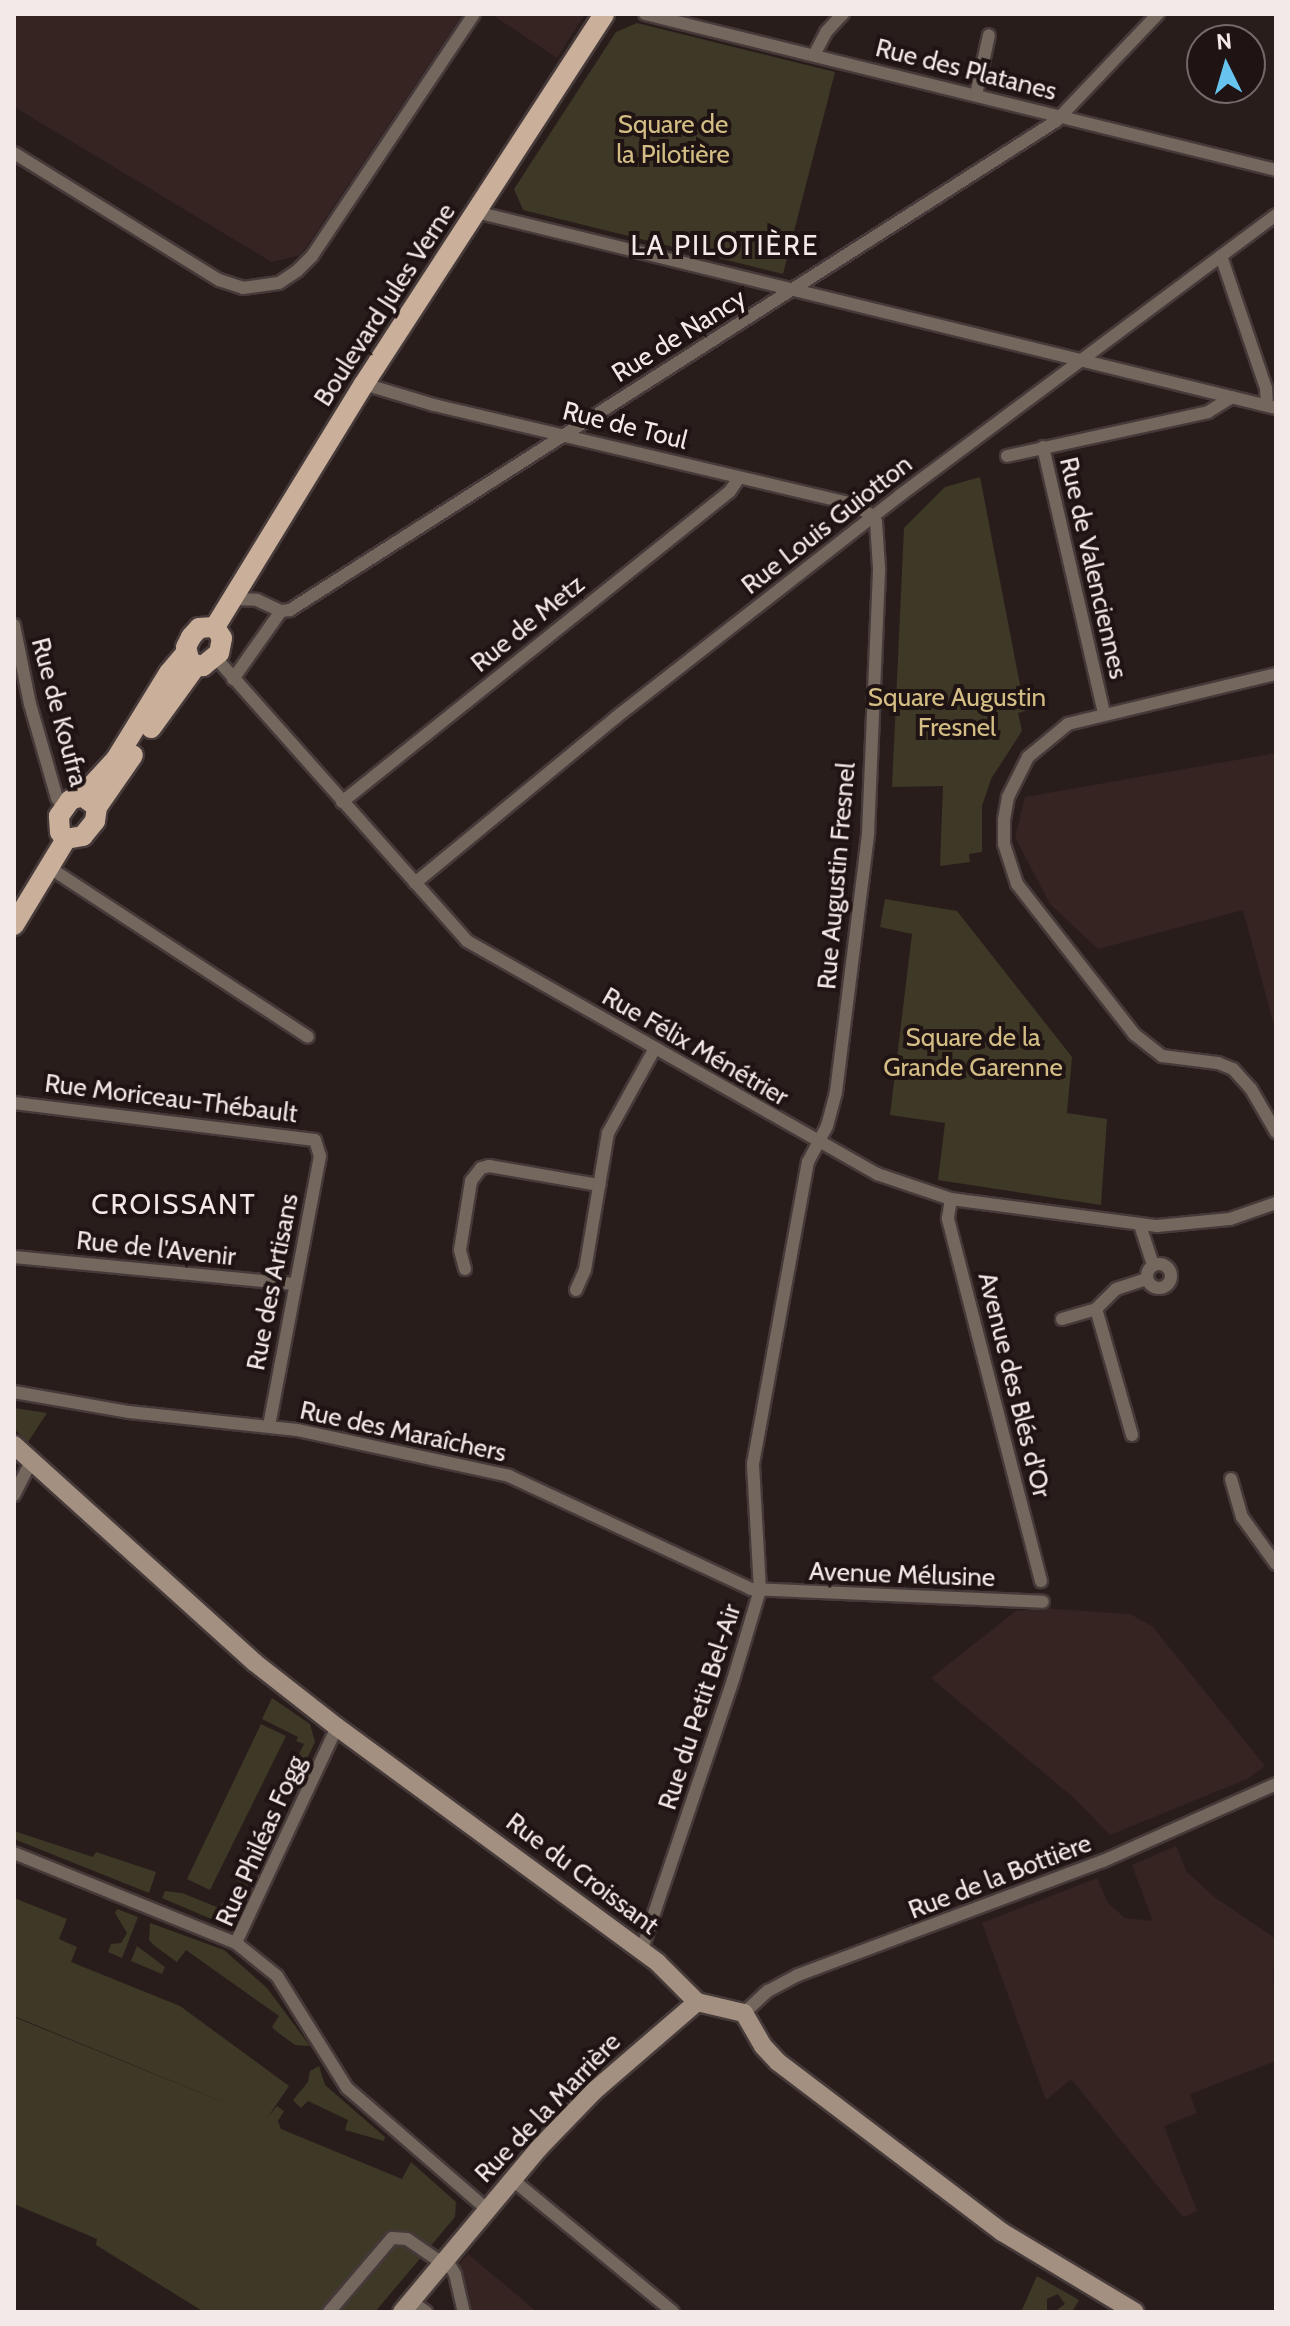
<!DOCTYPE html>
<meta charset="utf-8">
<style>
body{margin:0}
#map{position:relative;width:1290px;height:2326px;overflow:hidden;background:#291d1c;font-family:Cabin,sans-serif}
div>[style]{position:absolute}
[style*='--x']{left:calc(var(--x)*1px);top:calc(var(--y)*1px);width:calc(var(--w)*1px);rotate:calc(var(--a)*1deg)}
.built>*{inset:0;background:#362422}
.green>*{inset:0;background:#3e3826}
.roads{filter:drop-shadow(2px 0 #453a39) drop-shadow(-2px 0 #453a39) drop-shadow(0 2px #453a39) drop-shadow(0 -2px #453a39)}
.street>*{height:12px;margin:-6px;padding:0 6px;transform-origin:6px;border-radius:6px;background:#74675e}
.street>.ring{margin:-6px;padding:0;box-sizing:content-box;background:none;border:12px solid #74675e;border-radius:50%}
.secondary>*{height:18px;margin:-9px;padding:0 9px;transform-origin:9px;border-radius:9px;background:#a49081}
.primary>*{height:20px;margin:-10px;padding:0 10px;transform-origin:10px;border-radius:10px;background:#caaf9b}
span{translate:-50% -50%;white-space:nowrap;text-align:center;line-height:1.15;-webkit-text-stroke:8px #1f1413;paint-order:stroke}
.street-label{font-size:26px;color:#f2e9e8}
.park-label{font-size:26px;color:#d3bd84}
.neighbourhood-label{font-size:28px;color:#f2e9e8;letter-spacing:2px}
.frame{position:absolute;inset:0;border:16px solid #f2e9e8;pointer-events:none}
.north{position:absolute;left:1186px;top:24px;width:80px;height:80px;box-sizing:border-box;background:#1f1413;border:2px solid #736968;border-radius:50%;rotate:355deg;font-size:22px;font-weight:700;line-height:32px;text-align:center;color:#f2e9e8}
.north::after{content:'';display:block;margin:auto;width:28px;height:36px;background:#66c4ef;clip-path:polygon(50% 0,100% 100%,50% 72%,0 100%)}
</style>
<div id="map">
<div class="built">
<div style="clip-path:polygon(14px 14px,463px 14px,301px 255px,272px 262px,16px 108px)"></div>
<div style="clip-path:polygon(491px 14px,585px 14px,557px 58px)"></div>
<div style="clip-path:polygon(1276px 753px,1276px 1033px,1243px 910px,1098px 949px,1050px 904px,1015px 837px,1025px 797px)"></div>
<div style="clip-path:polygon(1040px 1608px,1130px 1614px,1152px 1626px,1265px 1766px,1247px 1779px,1110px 1835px,1074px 1798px,931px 1678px,1016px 1611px)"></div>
<div style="clip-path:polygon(1176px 1846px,1187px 1872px,1213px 1896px,1276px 1939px,1273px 1971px,1276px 2061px,1190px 2094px,1197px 2113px,1164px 2126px,1197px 2211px,1183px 2217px,1071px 2079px,1046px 2100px,982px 1923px,1097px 1878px,1108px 1903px,1125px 1918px,1153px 1921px,1132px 1865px)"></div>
<div style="clip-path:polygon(468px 2254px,537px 2312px,467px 2312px,456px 2268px)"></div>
</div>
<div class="green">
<div style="clip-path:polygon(637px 23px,835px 72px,783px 274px,523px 210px,514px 189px,616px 32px)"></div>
<div style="clip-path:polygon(980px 477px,1025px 711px,1018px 713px,1022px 731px,991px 779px,982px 806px,982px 852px,969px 854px,970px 862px,940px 866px,943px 786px,892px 787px,904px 528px,945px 487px)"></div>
<div style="clip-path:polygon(885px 899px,957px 911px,1072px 1057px,1067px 1113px,1107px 1119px,1101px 1205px,938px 1180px,945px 1123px,890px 1115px,912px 934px,880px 927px)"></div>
<div style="clip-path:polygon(14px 1408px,47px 1413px,28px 1442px,14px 1429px)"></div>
<div style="clip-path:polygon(272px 1698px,310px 1724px,315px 1742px,302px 1769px,294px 1764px,304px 1744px,296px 1741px,298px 1737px,262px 1719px)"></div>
<div style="clip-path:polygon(261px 1724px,286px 1736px,210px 1890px,187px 1879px)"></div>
<div style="clip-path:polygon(14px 1831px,93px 1857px,96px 1852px,156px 1872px,149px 1893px,14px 1839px)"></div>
<div style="clip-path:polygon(254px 1846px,264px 1851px,248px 1886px,237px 1881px)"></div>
<div style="clip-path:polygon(234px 1887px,245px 1891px,234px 1916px,216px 1921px,162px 1898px,165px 1891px,182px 1893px,219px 1908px,222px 1903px,226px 1904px)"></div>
<div style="clip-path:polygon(14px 1898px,67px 1919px,59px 1939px,77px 1947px,71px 1962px,180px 2006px,289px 2086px,267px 2118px,277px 2106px,284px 2111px,278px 2121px,281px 2129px,402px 2179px,411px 2162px,456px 2202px,455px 2217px,375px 2312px,204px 2312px,96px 2245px,97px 2239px,14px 2204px,14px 2017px,267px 2120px,14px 2016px)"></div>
<div style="clip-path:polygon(117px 1909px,138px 1917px,122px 1958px,108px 1952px,111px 1944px,121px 1943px,127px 1933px,115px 1913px)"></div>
<div style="clip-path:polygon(150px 1923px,224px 1950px,267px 1988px,310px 2046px,295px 2045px,276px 2031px,272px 2027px,279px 2016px,186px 1950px,177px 1962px,156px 1947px,149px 1940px)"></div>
<div style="clip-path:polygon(137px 1946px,165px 1967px,162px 1974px,131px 1961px)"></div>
<div style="clip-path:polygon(319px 2066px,325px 2085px,385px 2137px,384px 2141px,345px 2130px,348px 2120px,308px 2101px,301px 2108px,293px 2100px,308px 2082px,310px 2071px)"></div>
<div style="clip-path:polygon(1037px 2276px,1079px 2300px,1072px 2312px,1054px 2312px,1065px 2304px,1058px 2294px,1047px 2299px,1047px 2312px,1021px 2312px)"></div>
</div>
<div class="roads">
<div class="street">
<div style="--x:645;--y:14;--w:650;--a:13.89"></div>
<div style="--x:814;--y:55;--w:26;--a:-62"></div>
<div style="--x:826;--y:32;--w:25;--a:-47"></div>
<div style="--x:976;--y:95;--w:61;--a:-77.8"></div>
<div style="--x:14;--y:153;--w:241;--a:31.8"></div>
<div style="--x:219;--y:280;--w:25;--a:18"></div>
<div style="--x:243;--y:288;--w:36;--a:-8"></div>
<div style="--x:279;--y:283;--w:22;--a:-34"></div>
<div style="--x:297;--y:271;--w:21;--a:-45"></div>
<div style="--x:312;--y:256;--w:291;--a:-56.2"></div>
<div style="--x:476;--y:212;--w:824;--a:13.77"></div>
<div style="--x:1221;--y:256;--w:139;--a:71.2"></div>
<div style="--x:1266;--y:388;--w:17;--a:87"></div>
<div style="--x:364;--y:384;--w:73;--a:16.7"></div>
<div style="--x:434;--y:405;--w:431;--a:13.3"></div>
<div style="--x:853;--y:504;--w:23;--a:31"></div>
<div style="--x:1043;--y:447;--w:273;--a:77.1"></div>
<div style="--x:1007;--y:456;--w:206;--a:-12.3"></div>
<div style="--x:1208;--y:412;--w:28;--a:-32"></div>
<div style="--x:233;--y:599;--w:24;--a:2"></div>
<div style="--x:257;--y:600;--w:26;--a:25"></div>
<div style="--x:281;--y:611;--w:9;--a:-6"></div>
<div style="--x:290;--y:610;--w:909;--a:-32.55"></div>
<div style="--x:1056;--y:121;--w:148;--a:-46.4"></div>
<div style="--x:14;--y:625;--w:81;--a:78.6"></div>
<div style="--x:30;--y:704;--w:98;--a:74"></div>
<div style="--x:57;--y:798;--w:12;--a:55"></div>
<div style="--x:216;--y:658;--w:378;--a:48.4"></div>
<div style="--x:467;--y:941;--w:472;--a:29.6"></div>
<div style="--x:877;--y:1174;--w:78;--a:18.7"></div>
<div style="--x:951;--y:1199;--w:208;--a:7.5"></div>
<div style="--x:1157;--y:1226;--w:73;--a:-5.5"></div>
<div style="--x:1230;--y:1219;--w:49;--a:-19.2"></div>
<div style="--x:1276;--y:674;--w:214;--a:166.5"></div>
<div style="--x:1068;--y:724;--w:52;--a:140.5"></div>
<div style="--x:1028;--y:757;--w:45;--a:116.6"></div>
<div style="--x:1008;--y:797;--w:23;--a:100"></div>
<div style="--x:1004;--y:820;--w:24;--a:90"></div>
<div style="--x:1004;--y:844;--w:42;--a:72"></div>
<div style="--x:1017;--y:884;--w:190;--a:52"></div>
<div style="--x:1134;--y:1034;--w:36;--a:38"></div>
<div style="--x:1162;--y:1056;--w:56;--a:7.1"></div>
<div style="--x:1218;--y:1063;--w:16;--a:22"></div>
<div style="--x:1233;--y:1069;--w:27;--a:48"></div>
<div style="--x:1251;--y:1089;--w:50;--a:59.8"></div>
<div style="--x:233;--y:679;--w:83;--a:-54.8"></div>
<div style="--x:342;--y:802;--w:497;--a:-38.7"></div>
<div style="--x:730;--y:491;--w:16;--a:-55"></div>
<div style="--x:50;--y:868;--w:308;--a:33.2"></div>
<div style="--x:415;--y:883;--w:259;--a:-39.5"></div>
<div style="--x:615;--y:718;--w:360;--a:-38"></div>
<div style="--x:899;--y:496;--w:470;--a:-36.7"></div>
<div style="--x:14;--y:1103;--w:303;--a:7"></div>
<div style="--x:315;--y:1140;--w:17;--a:73"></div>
<div style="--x:320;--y:1156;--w:275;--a:100.7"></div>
<div style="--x:951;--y:1199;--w:20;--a:99"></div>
<div style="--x:948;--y:1219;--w:374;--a:75.6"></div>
<div style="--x:1140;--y:1225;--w:42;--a:72"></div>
<div style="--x:14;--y:1257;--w:281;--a:5.5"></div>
<div class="ring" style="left:1147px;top:1264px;width:12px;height:12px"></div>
<div style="--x:465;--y:1269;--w:20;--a:-105"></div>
<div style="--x:460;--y:1250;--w:70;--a:-80.9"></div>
<div style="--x:471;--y:1181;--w:16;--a:-52"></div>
<div style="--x:481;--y:1168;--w:8;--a:-14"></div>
<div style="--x:489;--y:1166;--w:112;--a:9.8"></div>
<div style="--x:576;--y:1290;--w:22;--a:-66"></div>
<div style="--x:585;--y:1270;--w:139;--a:-80.5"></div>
<div style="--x:608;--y:1133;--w:95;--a:-61"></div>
<div style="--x:1062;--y:1319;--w:35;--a:-16"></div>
<div style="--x:14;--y:1392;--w:117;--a:9.9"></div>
<div style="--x:129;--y:1412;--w:169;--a:6.1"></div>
<div style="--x:297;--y:1430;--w:217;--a:12.2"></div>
<div style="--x:509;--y:1476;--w:267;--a:25"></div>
<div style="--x:751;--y:1589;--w:292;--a:2.5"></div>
<div style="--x:1132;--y:1435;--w:131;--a:-105.9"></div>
<div style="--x:1096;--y:1309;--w:28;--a:-45"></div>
<div style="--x:1116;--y:1289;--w:33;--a:-18"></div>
<div style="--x:1231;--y:1479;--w:40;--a:74"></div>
<div style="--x:1242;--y:1517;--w:58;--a:54.1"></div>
<div style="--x:14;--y:1495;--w:37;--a:-63"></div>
<div style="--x:337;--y:1727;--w:238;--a:115.1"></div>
<div style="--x:236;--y:1943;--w:53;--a:38.8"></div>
<div style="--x:277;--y:1976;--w:132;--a:58"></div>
<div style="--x:347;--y:2088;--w:186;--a:40.9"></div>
<div style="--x:14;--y:1853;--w:240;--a:22.1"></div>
<div style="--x:641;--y:1952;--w:287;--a:-71.3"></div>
<div style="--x:733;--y:1680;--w:94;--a:-73.3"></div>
<div style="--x:760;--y:1590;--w:126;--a:-93.2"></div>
<div style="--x:753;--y:1464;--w:307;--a:-79.7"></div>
<div style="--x:808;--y:1162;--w:41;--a:-62.2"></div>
<div style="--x:827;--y:1126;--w:35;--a:-75"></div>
<div style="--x:836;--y:1092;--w:260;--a:-82.9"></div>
<div style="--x:868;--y:834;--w:266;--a:-87.6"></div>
<div style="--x:879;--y:568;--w:46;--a:-93.7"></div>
<div style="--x:876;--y:522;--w:7;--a:-117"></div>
<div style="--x:744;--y:2013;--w:33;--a:-43"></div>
<div style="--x:768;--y:1991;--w:34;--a:-28"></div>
<div style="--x:798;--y:1975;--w:326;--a:-20.5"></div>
<div style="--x:1103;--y:1861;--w:189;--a:-24"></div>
<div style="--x:513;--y:2180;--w:207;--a:39.5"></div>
<div style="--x:446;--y:2259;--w:17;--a:59"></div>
<div style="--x:455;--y:2274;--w:39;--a:77"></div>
<div style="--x:411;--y:2301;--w:19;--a:36"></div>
<div style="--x:329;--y:2312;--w:97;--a:-49.6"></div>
<div style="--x:392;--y:2238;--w:15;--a:4"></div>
<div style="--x:407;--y:2239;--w:42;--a:34.4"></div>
</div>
<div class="secondary">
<div style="--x:14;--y:1445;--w:324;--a:42.1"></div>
<div style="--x:254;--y:1662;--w:105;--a:38.1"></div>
<div style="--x:337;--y:1727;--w:398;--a:36.3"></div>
<div style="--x:658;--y:1963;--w:55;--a:45"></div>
<div style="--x:697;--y:2002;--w:48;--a:13.2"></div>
<div style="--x:744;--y:2013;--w:38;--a:60"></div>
<div style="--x:763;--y:2046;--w:22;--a:47"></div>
<div style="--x:778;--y:2062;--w:281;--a:37.2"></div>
<div style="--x:1002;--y:2232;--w:155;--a:31"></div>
<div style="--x:402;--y:2312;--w:214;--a:-50.1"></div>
<div style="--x:539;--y:2148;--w:79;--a:-46"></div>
<div style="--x:594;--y:2091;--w:136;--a:-40.8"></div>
</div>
<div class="primary">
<div style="--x:215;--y:627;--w:285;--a:-58.5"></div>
<div style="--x:364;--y:384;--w:441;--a:-57"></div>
<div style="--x:215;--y:627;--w:13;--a:58"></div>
<div style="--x:222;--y:638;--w:15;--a:101"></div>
<div style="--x:219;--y:653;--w:21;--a:141"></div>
<div style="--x:203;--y:666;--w:13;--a:-167"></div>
<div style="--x:190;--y:663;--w:16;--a:-104"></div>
<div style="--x:186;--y:647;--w:11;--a:-63"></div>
<div style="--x:191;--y:637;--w:12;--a:-48"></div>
<div style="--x:199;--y:628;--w:16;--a:-4"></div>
<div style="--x:151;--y:728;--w:77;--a:-54"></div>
<div style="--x:82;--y:796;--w:50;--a:-47.4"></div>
<div style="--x:116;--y:759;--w:101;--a:-58.4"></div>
<div style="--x:169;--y:673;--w:26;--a:-50"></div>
<div style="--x:82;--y:796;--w:19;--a:36"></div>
<div style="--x:97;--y:807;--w:14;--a:98"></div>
<div style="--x:95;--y:821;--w:19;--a:129"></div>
<div style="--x:83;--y:836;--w:17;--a:170"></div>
<div style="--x:66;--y:839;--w:9;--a:-131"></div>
<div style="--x:60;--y:832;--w:16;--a:-94"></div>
<div style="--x:59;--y:816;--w:19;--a:-55"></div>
<div style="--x:70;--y:800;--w:13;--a:-18"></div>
<div style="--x:97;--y:807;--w:63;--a:-55.3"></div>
<div style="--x:14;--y:925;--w:100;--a:-58.8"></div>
</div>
</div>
<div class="street-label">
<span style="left:966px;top:70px;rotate:14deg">Rue des Platanes</span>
<span style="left:385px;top:305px;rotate:-57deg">Boulevard Jules Verne</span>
<span style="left:679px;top:336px;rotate:-32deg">Rue de Nancy</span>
<span style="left:625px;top:426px;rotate:14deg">Rue de Toul</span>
<span style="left:827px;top:525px;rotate:-38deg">Rue Louis Guiotton</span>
<span style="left:1093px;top:568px;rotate:77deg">Rue de Valenciennes</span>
<span style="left:528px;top:624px;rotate:-39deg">Rue de Metz</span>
<span style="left:59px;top:712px;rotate:75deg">Rue de Koufra</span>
<span style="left:837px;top:876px;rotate:-85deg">Rue Augustin Fresnel</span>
<span style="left:695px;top:1047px;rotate:30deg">Rue Félix Ménétrier</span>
<span style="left:171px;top:1099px;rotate:7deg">Rue Moriceau-Thébault</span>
<span style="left:156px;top:1249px;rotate:6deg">Rue de l'Avenir</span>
<span style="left:273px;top:1282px;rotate:-79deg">Rue des Artisans</span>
<span style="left:1014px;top:1385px;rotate:76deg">Avenue des Blés d'Or</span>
<span style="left:403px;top:1432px;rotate:12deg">Rue des Maraîchers</span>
<span style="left:902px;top:1575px;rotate:2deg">Avenue Mélusine</span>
<span style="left:700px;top:1707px;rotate:-72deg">Rue du Petit Bel-Air</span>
<span style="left:261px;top:1841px;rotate:-66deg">Rue Philéas Fogg</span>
<span style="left:582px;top:1874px;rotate:37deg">Rue du Croissant</span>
<span style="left:1000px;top:1877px;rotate:-21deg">Rue de la Bottière</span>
<span style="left:548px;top:2108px;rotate:-46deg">Rue de la Marrière</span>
</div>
<div class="park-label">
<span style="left:673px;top:140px">Square de<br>la Pilotière</span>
<span style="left:957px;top:713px">Square Augustin<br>Fresnel</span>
<span style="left:973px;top:1053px">Square de la<br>Grande Garenne</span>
</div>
<div class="neighbourhood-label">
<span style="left:725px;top:245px">LA PILOTIÈRE</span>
<span style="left:174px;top:1204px">CROISSANT</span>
</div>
<div class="frame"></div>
<div class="north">N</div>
</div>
